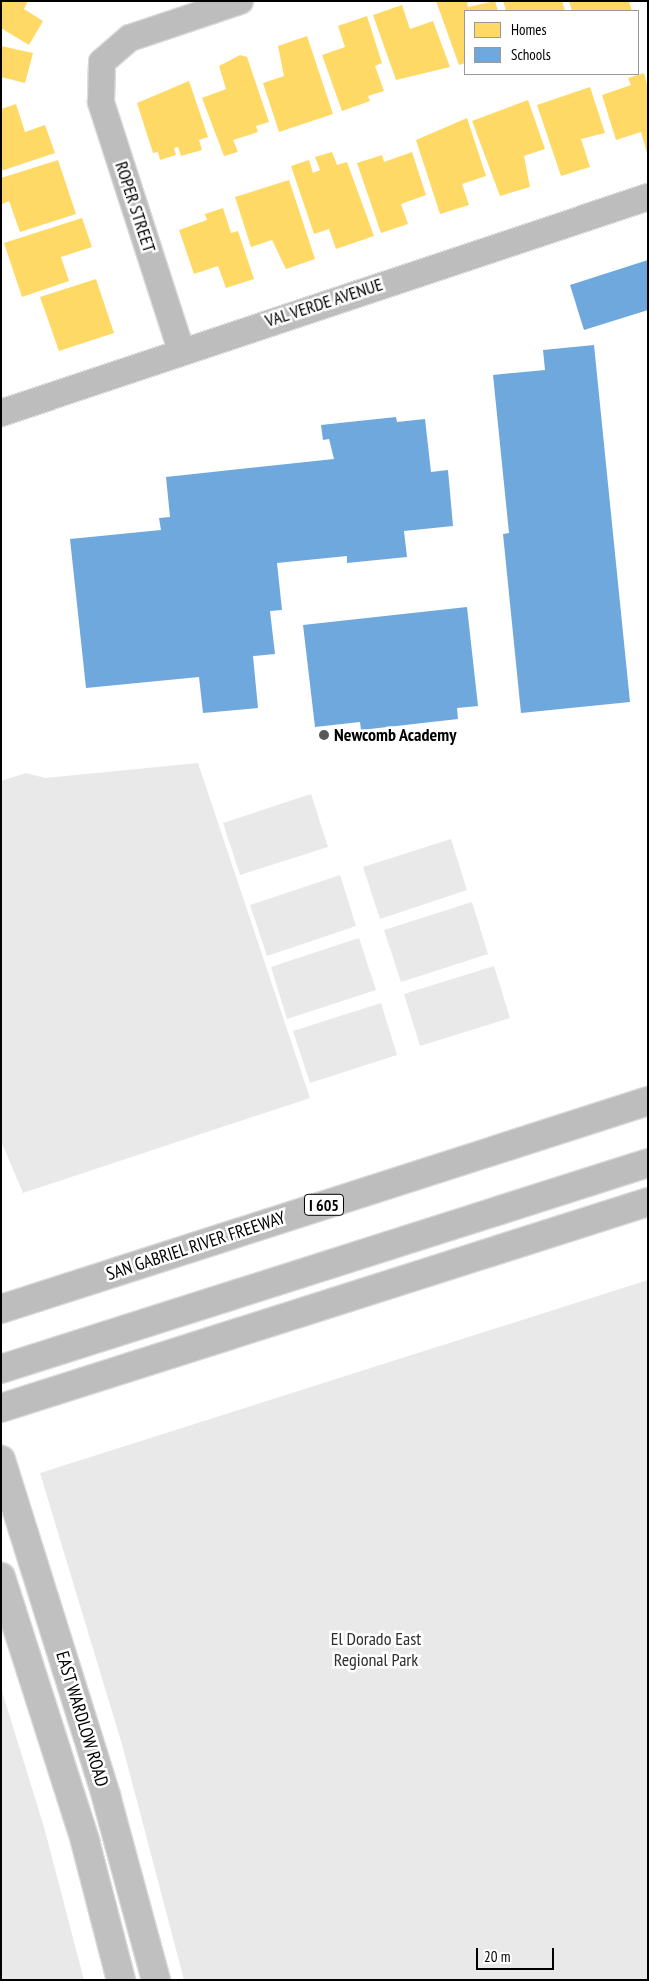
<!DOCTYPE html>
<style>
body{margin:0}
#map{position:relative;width:649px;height:1981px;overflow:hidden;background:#fff;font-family:"PT Sans Narrow",sans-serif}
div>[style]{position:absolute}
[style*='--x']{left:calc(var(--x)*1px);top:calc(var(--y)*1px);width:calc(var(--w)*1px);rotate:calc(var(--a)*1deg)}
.green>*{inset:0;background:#e9e9e9}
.homes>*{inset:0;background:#ffd966}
.schools>*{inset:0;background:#6fa8dc}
.roads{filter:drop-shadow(1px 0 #dbdbdb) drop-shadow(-1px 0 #dbdbdb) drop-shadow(0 1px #dbdbdb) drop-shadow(0 -1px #dbdbdb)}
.minor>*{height:26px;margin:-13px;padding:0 13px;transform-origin:13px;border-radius:13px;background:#bdbdbd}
.secondary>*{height:28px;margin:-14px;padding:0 14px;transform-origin:14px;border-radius:14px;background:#c0c0c0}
.motorway>*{height:28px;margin:-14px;padding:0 14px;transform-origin:14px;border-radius:14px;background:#bdbdbd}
.dots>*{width:14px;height:14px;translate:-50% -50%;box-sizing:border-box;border:2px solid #fff;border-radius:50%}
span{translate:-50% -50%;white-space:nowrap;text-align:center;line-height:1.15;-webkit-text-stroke:5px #fff;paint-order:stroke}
.shield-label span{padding:1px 4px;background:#fff;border:1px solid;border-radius:4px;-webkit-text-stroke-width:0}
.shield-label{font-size:16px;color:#000;font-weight:700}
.street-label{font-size:18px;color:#000}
.poi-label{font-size:18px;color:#000;font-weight:700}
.left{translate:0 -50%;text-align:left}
.park-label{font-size:18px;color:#2e2e2e}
.frame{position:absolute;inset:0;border:2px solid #000;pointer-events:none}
.legend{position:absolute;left:464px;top:10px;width:175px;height:65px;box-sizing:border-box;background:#fff;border:1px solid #999;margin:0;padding:6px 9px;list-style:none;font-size:15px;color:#000}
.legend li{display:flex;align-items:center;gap:10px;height:25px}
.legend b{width:25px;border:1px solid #999}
.scale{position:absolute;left:476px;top:1948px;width:78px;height:22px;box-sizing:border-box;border:2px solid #000;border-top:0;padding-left:6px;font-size:15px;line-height:18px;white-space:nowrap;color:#000;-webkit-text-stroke:4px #fff;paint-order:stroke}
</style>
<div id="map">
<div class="green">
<div style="clip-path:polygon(198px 763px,310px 1098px,23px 1193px,1px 1141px,1px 781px,26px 773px,45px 778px)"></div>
<div style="clip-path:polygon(311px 794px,328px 847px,240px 875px,223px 823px)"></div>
<div style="clip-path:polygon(451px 839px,467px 890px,380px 919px,363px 867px)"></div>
<div style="clip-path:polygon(340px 875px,356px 926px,267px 956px,250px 905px)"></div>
<div style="clip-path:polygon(472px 902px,488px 954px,401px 982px,384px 930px)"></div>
<div style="clip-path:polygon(359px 938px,376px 990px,287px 1019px,271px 967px)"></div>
<div style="clip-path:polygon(494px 966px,510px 1018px,420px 1046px,404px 994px)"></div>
<div style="clip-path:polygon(381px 1003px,397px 1055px,310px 1083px,293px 1031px)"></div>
<div style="clip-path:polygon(648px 1280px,648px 1980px,184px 1980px,123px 1748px,40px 1473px)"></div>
<div style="clip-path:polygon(1px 1688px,44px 1827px,84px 1980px,1px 1980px)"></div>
</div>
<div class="homes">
<div style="clip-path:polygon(1px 1px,28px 1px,24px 9px,43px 21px,29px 45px,1px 28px)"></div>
<div style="clip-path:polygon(436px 1px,467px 1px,468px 7px,495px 1px,498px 11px,465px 11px,465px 63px,459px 65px)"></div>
<div style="clip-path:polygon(503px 1px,562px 1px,565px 11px,506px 11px)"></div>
<div style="clip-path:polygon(569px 1px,629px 1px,632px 11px,572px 11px)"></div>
<div style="clip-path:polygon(402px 5px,410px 29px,433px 21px,450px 67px,396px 80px,373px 15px)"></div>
<div style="clip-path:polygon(367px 16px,382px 63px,375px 66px,384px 91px,368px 96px,370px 101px,342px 111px,322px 55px,345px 47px,338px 26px)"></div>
<div style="clip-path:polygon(307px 36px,333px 114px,279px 132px,263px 83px,284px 76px,278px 46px)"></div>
<div style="clip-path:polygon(1px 46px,33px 53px,25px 83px,1px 77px)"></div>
<div style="clip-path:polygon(240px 55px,247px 57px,269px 122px,256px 126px,258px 132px,233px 140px,238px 152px,224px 156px,202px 98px,226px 89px,219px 66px)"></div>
<div style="clip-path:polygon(644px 73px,648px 88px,647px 153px,641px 132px,616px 140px,602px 95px,631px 85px,628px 78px)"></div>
<div style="clip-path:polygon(189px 81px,208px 137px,199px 140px,202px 150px,181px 156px,178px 147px,174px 148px,176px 155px,160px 160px,158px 152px,153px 153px,137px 103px)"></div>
<div style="clip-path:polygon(590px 87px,605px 133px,581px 139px,590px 167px,561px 176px,537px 105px)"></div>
<div style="clip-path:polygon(528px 100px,545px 149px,524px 156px,530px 187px,500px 196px,472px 121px)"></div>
<div style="clip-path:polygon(16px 104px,25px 132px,45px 125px,55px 153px,1px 171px,1px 109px)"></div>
<div style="clip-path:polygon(467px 118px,486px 176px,462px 184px,469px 205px,440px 214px,416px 140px)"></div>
<div style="clip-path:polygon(332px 152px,337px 165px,347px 162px,374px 236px,336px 249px,329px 229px,314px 234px,291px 166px,309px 160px,313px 173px,320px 170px,315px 157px)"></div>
<div style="clip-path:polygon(412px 152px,426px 195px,401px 204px,408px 224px,381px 233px,357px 163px,382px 155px,384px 162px)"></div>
<div style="clip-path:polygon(58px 160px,76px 214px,20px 232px,9px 201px,2px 204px,1px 178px)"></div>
<div style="clip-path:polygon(289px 180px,315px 259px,286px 269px,272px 240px,251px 247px,235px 197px)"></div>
<div style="clip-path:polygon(223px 208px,231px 233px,238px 231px,254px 279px,226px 288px,218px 266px,194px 274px,179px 230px,207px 220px,205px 214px)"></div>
<div style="clip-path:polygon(82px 218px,92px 247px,61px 257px,69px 281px,22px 297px,4px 243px)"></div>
<div style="clip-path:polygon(96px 279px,114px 333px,59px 351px,40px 297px)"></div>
</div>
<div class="schools">
<div style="clip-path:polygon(648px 260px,648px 310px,584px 330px,570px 285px)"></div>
<div style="clip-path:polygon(594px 345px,630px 702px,521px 713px,503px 534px,509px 533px,493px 375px,545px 370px,543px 350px)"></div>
<div style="clip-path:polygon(396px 417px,397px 422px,425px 419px,431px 472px,448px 470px,453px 526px,404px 531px,407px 557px,347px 563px,347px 556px,277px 563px,282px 610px,270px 611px,275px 654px,253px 656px,258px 708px,203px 713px,199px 677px,86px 688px,70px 539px,161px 530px,159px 518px,170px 517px,166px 477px,334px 459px,329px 439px,323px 440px,321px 425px)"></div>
<div style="clip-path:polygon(467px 607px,478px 706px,457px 708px,458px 719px,361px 730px,360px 722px,315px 727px,303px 625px)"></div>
</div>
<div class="roads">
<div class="minor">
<div style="--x:181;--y:350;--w:261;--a:-107.9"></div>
<div style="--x:101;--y:102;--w:40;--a:-88.6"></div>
<div style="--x:102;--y:62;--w:37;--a:-41"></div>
<div style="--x:130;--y:38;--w:116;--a:-18.6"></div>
<div style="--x:1;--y:413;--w:682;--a:-18.46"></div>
</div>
<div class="secondary">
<div style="--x:1;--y:1460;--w:352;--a:72.6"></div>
<div style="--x:106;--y:1796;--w:191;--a:74.8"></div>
<div style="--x:1;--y:1577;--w:277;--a:72.3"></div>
<div style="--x:85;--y:1841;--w:144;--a:75.5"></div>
</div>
<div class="motorway">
<div style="--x:1;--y:1309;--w:680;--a:-17.82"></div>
<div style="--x:1;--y:1369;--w:679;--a:-17.66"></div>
<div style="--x:1;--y:1408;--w:679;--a:-17.66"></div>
</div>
</div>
<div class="dots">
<div style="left:324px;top:735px;background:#595959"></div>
</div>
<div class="shield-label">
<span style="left:324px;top:1205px">I 605</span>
</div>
<div class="street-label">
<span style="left:135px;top:207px;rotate:72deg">ROPER STREET</span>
<span style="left:324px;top:303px;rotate:-18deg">VAL VERDE AVENUE</span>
<span style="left:196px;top:1246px;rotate:-18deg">SAN GABRIEL RIVER FREEWAY</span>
<span style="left:82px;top:1719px;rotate:73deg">EAST WARDLOW ROAD</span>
</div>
<div class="poi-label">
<span class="left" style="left:334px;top:735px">Newcomb Academy</span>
</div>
<div class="park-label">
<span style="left:376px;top:1650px">El Dorado East<br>Regional Park</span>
</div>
<div class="frame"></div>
<ul class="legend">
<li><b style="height:14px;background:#ffd966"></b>Homes</li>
<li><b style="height:14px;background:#6fa8dc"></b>Schools</li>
</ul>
<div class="scale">20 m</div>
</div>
